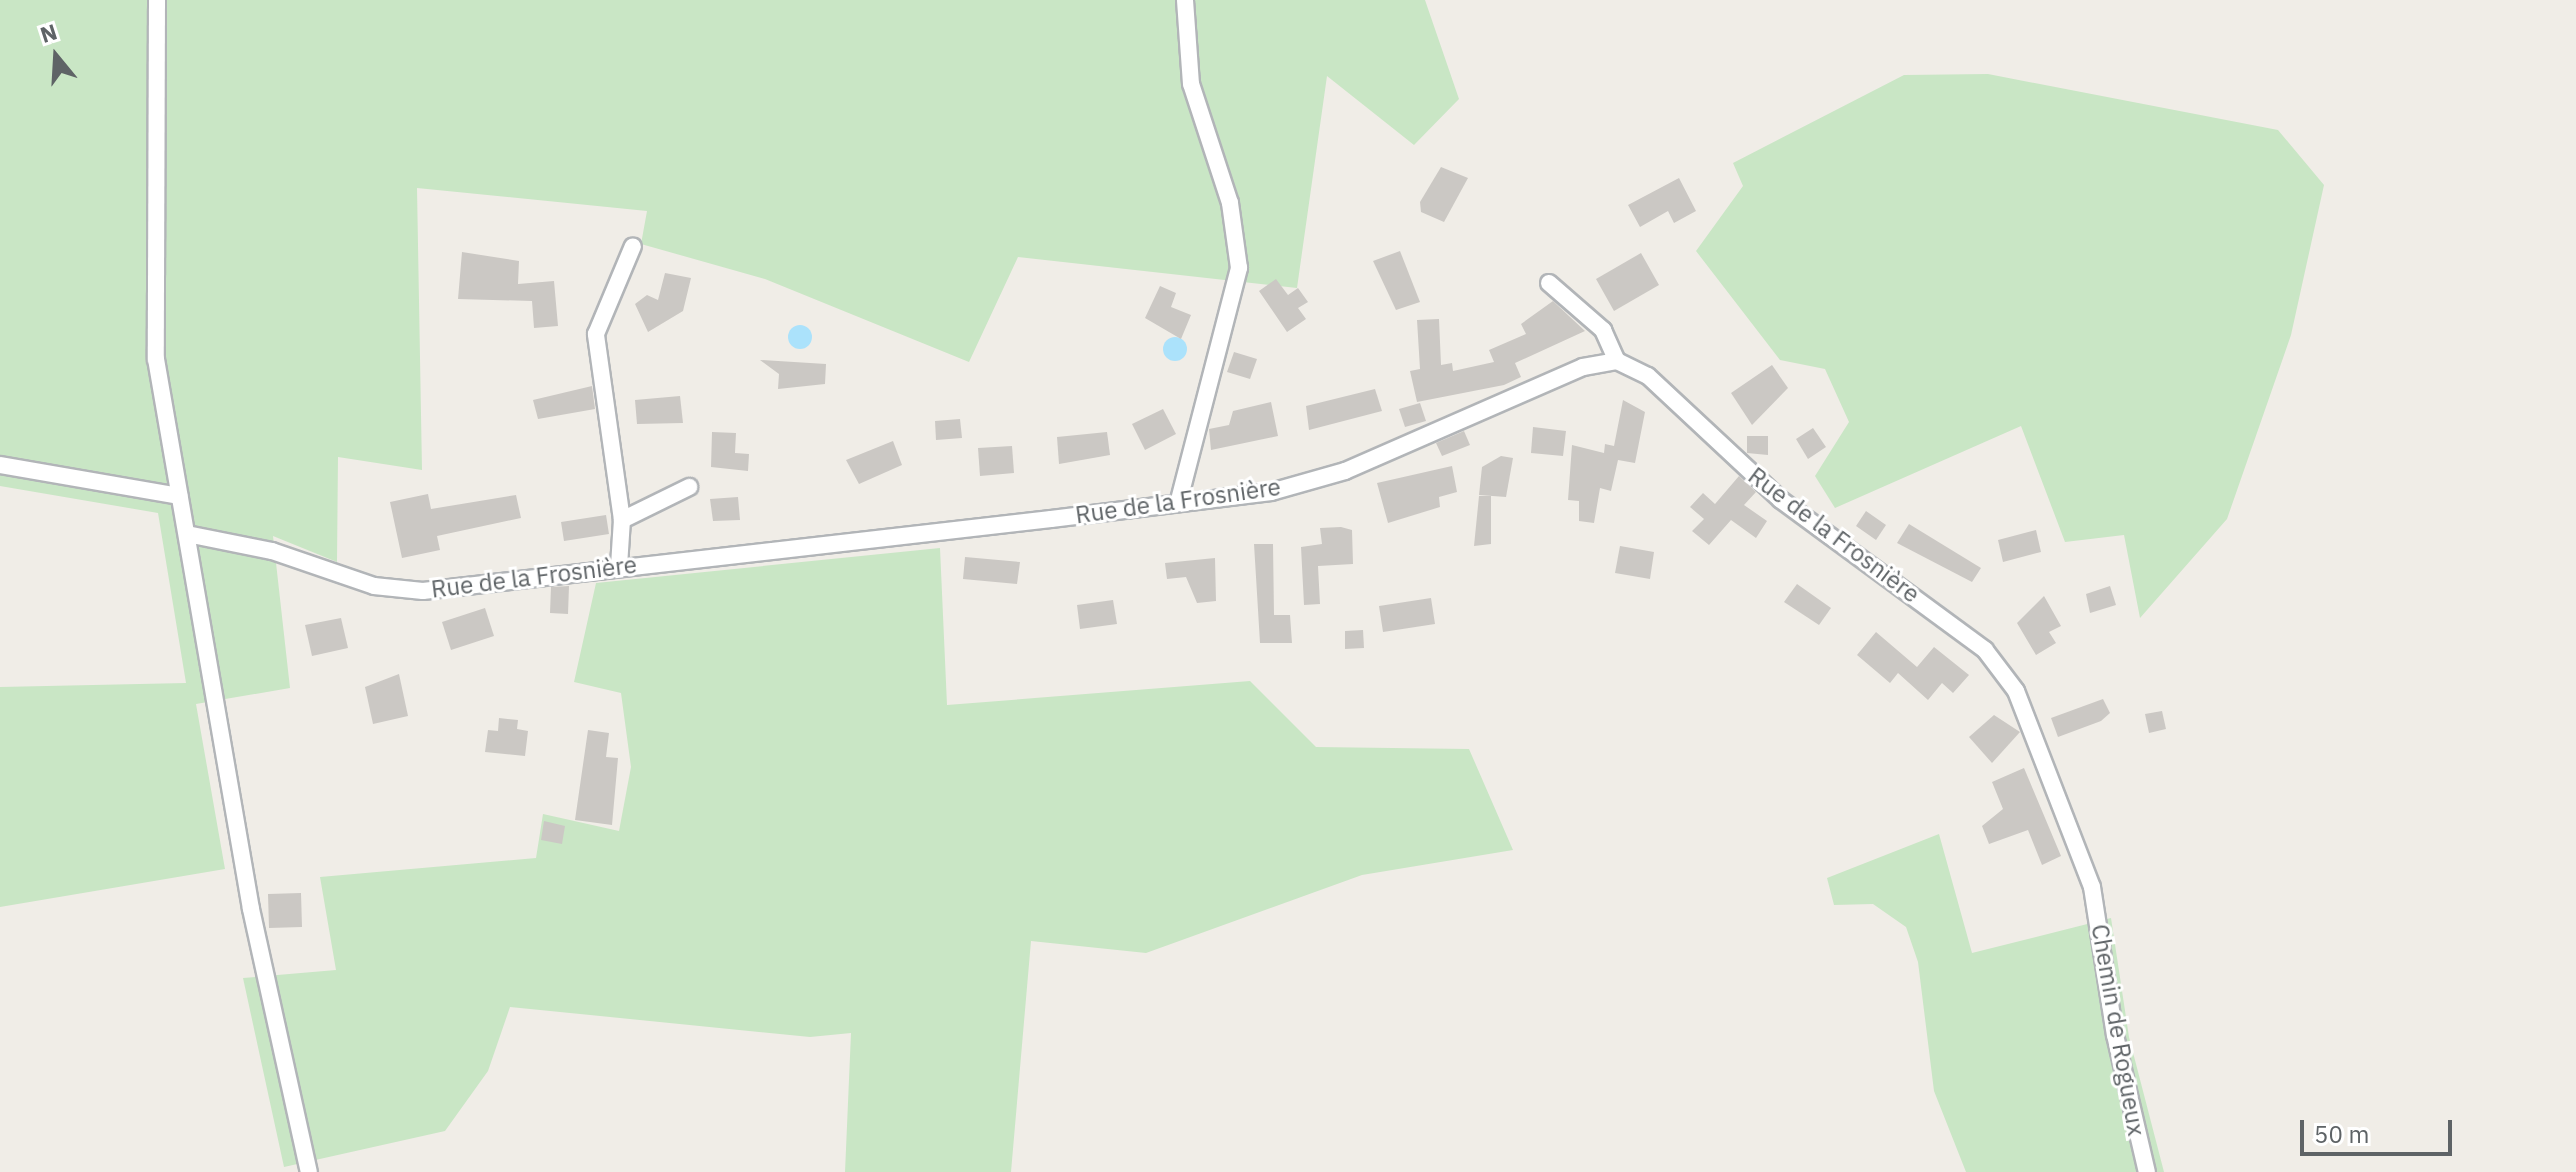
<!DOCTYPE html>
<meta charset="utf-8">
<style>
body{margin:0}
#map{position:relative;width:2576px;height:1172px;overflow:hidden;background:#f0ede7;font-family:"IBM Plex Sans",sans-serif}
div>[style]{position:absolute}
[style*='--x']{left:calc(var(--x)*1px);top:calc(var(--y)*1px);width:calc(var(--w)*1px);rotate:calc(var(--a)*1deg)}
.green>*{inset:0;background:#c9e6c5}
.water>*{inset:0;background:#abe2fb}
.round{border-radius:50%}
.building>*{inset:0;background:#cbc8c4}
.roads{filter:drop-shadow(2px 0 #b2b5b8) drop-shadow(-2px 0 #b2b5b8) drop-shadow(0 2px #b2b5b8) drop-shadow(0 -2px #b2b5b8)}
.street>*{height:16px;margin:-8px;padding:0 8px;transform-origin:8px;border-radius:8px;background:#fff}
span{translate:-50% -50%;white-space:nowrap;text-align:center;line-height:1.15;-webkit-text-stroke:6px #fff;paint-order:stroke}
.street-label{font-size:24px;color:#5e6366}
.north{position:absolute;left:16px;top:16px;width:80px;height:80px;-webkit-text-stroke:6px #fff;paint-order:stroke;rotate:342deg;font-size:22px;font-weight:700;line-height:32px;text-align:center;color:#5e6366}
.north::after{content:'';display:block;margin:auto;width:28px;height:36px;background:#5e6366;clip-path:polygon(50% 0,100% 100%,50% 72%,0 100%)}
.scale{position:absolute;left:2300px;top:1120px;width:152px;height:36px;box-sizing:border-box;border:4px solid #5e6366;border-top:0;padding-left:10px;font-size:24px;line-height:28px;white-space:nowrap;color:#5e6366;-webkit-text-stroke:6px #fff;paint-order:stroke}
</style>
<div id="map">
<div class="green">
<div style="clip-path:polygon(0 0,1425px 0,1459px 99px,1414px 145px,1327px 76px,1297px 288px,1018px 257px,969px 362px,765px 279px,641px 244px,647px 211px,417px 188px,422px 470px,338px 457px,337px 562px,273px 536px,290px 688px,196px 704px,225px 869px,0 907px,0 687px,186px 683px,158px 513px,0 486px)"></div>
<div style="clip-path:polygon(1988px 74px,2278px 130px,2324px 185px,2291px 335px,2227px 519px,2140px 618px,2124px 535px,2065px 542px,2021px 426px,1835px 508px,1815px 476px,1849px 422px,1825px 369px,1780px 360px,1696px 251px,1743px 186px,1733px 163px,1904px 75px)"></div>
<div style="clip-path:polygon(940px 548px,947px 705px,1250px 681px,1316px 747px,1469px 749px,1513px 850px,1362px 875px,1146px 953px,1031px 941px,1011px 1172px,845px 1172px,851px 1033px,810px 1037px,510px 1007px,488px 1071px,445px 1131px,284px 1167px,243px 978px,336px 970px,320px 877px,536px 858px,543px 814px,619px 831px,631px 767px,621px 693px,574px 682px,596px 583px)"></div>
<div style="clip-path:polygon(1939px 834px,1972px 953px,2111px 918px,2129px 1037px,2164px 1172px,1966px 1172px,1934px 1091px,1918px 962px,1906px 927px,1873px 904px,1834px 905px,1827px 878px)"></div>
</div>
<div class="water">
<div class="round" style="left:788px;top:325px;width:24px;height:24px"></div>
<div class="round" style="left:1163px;top:337px;width:24px;height:24px"></div>
</div>
<div class="building">
<div style="clip-path:polygon(1441px 167px,1468px 178px,1444px 222px,1421px 212px,1420px 202px)"></div>
<div style="clip-path:polygon(1679px 178px,1696px 211px,1674px 223px,1668px 211px,1640px 227px,1628px 205px)"></div>
<div style="clip-path:polygon(1400px 251px,1420px 302px,1396px 310px,1373px 261px)"></div>
<div style="clip-path:polygon(462px 252px,519px 261px,518px 284px,554px 281px,558px 326px,534px 328px,532px 301px,458px 299px)"></div>
<div style="clip-path:polygon(1641px 253px,1659px 285px,1614px 311px,1596px 279px)"></div>
<div style="clip-path:polygon(665px 273px,691px 278px,683px 311px,648px 332px,635px 304px,647px 295px,658px 300px)"></div>
<div style="clip-path:polygon(1276px 279px,1288px 295px,1298px 288px,1308px 302px,1298px 308px,1306px 319px,1287px 332px,1259px 291px)"></div>
<div style="clip-path:polygon(1160px 286px,1176px 293px,1171px 307px,1191px 315px,1181px 339px,1145px 318px)"></div>
<div style="clip-path:polygon(1553px 301px,1585px 331px,1515px 363px,1521px 377px,1504px 385px,1417px 402px,1410px 371px,1420px 369px,1417px 320px,1439px 319px,1441px 365px,1452px 363px,1453px 371px,1494px 362px,1489px 350px,1526px 334px,1521px 324px)"></div>
<div style="clip-path:polygon(1234px 352px,1257px 359px,1250px 379px,1227px 372px)"></div>
<div style="clip-path:polygon(760px 360px,826px 364px,825px 384px,778px 389px,779px 374px)"></div>
<div style="clip-path:polygon(1772px 365px,1788px 388px,1752px 425px,1731px 393px)"></div>
<div style="clip-path:polygon(592px 386px,595px 409px,538px 419px,533px 400px)"></div>
<div style="clip-path:polygon(1375px 389px,1382px 411px,1309px 430px,1306px 406px)"></div>
<div style="clip-path:polygon(680px 396px,683px 423px,637px 424px,635px 400px)"></div>
<div style="clip-path:polygon(1623px 400px,1645px 412px,1635px 463px,1618px 460px,1611px 491px,1600px 488px,1594px 523px,1579px 521px,1579px 501px,1568px 500px,1572px 445px,1604px 453px,1605px 444px,1614px 446px)"></div>
<div style="clip-path:polygon(1271px 402px,1278px 436px,1211px 450px,1209px 429px,1229px 425px,1233px 411px)"></div>
<div style="clip-path:polygon(1420px 403px,1426px 421px,1405px 427px,1399px 409px)"></div>
<div style="clip-path:polygon(1163px 409px,1176px 434px,1145px 450px,1132px 424px)"></div>
<div style="clip-path:polygon(960px 419px,962px 438px,936px 440px,935px 421px)"></div>
<div style="clip-path:polygon(1533px 427px,1566px 431px,1563px 456px,1531px 453px)"></div>
<div style="clip-path:polygon(1813px 428px,1826px 447px,1808px 459px,1796px 439px)"></div>
<div style="clip-path:polygon(1464px 431px,1470px 445px,1442px 456px,1436px 443px)"></div>
<div style="clip-path:polygon(712px 432px,736px 433px,735px 453px,749px 454px,748px 471px,711px 467px)"></div>
<div style="clip-path:polygon(1107px 432px,1110px 455px,1059px 464px,1057px 437px)"></div>
<div style="clip-path:polygon(1747px 436px,1768px 436px,1768px 455px,1747px 453px)"></div>
<div style="clip-path:polygon(893px 441px,902px 465px,859px 484px,846px 460px)"></div>
<div style="clip-path:polygon(1012px 446px,1014px 473px,980px 476px,978px 448px)"></div>
<div style="clip-path:polygon(1501px 456px,1513px 458px,1506px 497px,1479px 495px,1482px 467px)"></div>
<div style="clip-path:polygon(1452px 466px,1457px 492px,1439px 497px,1440px 507px,1388px 523px,1377px 483px)"></div>
<div style="clip-path:polygon(1739px 476px,1756px 492px,1744px 505px,1767px 521px,1756px 538px,1731px 520px,1709px 545px,1692px 531px,1704px 519px,1690px 507px,1703px 493px,1715px 504px)"></div>
<div style="clip-path:polygon(428px 494px,431px 509px,516px 495px,521px 518px,437px 536px,440px 550px,402px 558px,390px 502px)"></div>
<div style="clip-path:polygon(1479px 496px,1491px 496px,1491px 544px,1474px 546px)"></div>
<div style="clip-path:polygon(738px 497px,740px 520px,713px 521px,710px 499px)"></div>
<div style="clip-path:polygon(1866px 511px,1886px 525px,1876px 540px,1856px 526px)"></div>
<div style="clip-path:polygon(606px 515px,609px 534px,564px 541px,561px 522px)"></div>
<div style="clip-path:polygon(1909px 524px,1981px 568px,1972px 582px,1897px 543px)"></div>
<div style="clip-path:polygon(1341px 527px,1352px 530px,1353px 564px,1318px 566px,1320px 604px,1304px 605px,1301px 547px,1322px 544px,1320px 528px)"></div>
<div style="clip-path:polygon(2036px 530px,2041px 552px,2003px 562px,1998px 540px)"></div>
<div style="clip-path:polygon(1254px 544px,1273px 544px,1274px 615px,1290px 615px,1292px 643px,1260px 643px)"></div>
<div style="clip-path:polygon(1620px 546px,1654px 552px,1650px 579px,1615px 573px)"></div>
<div style="clip-path:polygon(965px 557px,1020px 562px,1017px 584px,963px 579px)"></div>
<div style="clip-path:polygon(1215px 558px,1216px 601px,1197px 603px,1186px 577px,1167px 579px,1165px 563px)"></div>
<div style="clip-path:polygon(1797px 584px,1831px 608px,1819px 625px,1784px 602px)"></div>
<div style="clip-path:polygon(569px 586px,568px 614px,550px 613px,551px 587px)"></div>
<div style="clip-path:polygon(2110px 586px,2116px 605px,2090px 613px,2086px 594px)"></div>
<div style="clip-path:polygon(2044px 596px,2061px 626px,2049px 632px,2056px 643px,2036px 655px,2017px 623px)"></div>
<div style="clip-path:polygon(1431px 598px,1435px 624px,1383px 632px,1379px 606px)"></div>
<div style="clip-path:polygon(1113px 600px,1117px 624px,1080px 629px,1077px 605px)"></div>
<div style="clip-path:polygon(485px 608px,494px 636px,451px 650px,442px 622px)"></div>
<div style="clip-path:polygon(341px 618px,348px 648px,312px 656px,305px 625px)"></div>
<div style="clip-path:polygon(1363px 630px,1364px 648px,1345px 649px,1345px 631px)"></div>
<div style="clip-path:polygon(1876px 632px,1917px 667px,1934px 647px,1969px 675px,1953px 693px,1942px 683px,1928px 700px,1898px 673px,1890px 683px,1857px 655px)"></div>
<div style="clip-path:polygon(399px 674px,408px 716px,373px 724px,365px 687px)"></div>
<div style="clip-path:polygon(2103px 699px,2110px 713px,2101px 721px,2058px 737px,2051px 718px)"></div>
<div style="clip-path:polygon(2162px 711px,2166px 729px,2149px 733px,2145px 714px)"></div>
<div style="clip-path:polygon(1994px 715px,2020px 732px,1992px 763px,1969px 737px)"></div>
<div style="clip-path:polygon(499px 718px,518px 720px,517px 729px,528px 731px,525px 756px,485px 752px,488px 730px,498px 731px)"></div>
<div style="clip-path:polygon(588px 730px,609px 733px,606px 757px,618px 758px,612px 825px,575px 820px)"></div>
<div style="clip-path:polygon(2024px 768px,2061px 856px,2042px 865px,2028px 830px,1989px 844px,1982px 826px,2003px 809px,1992px 782px)"></div>
<div style="clip-path:polygon(544px 821px,565px 826px,562px 844px,541px 840px)"></div>
<div style="clip-path:polygon(301px 893px,302px 927px,269px 928px,268px 894px)"></div>
</div>
<div class="roads">
<div class="street">
<div style="--x:157;--y:0;--w:359;--a:90.2"></div>
<div style="--x:156;--y:359;--w:558;--a:80.2"></div>
<div style="--x:251;--y:909;--w:269;--a:77.6"></div>
<div style="--x:1549;--y:283;--w:72;--a:41"></div>
<div style="--x:1603;--y:330;--w:34;--a:66"></div>
<div style="--x:0;--y:465;--w:182;--a:9.8"></div>
<div style="--x:1179;--y:500;--w:240;--a:-75.5"></div>
<div style="--x:1239;--y:268;--w:66;--a:-97.9"></div>
<div style="--x:1230;--y:203;--w:125;--a:-108.1"></div>
<div style="--x:1191;--y:84;--w:84;--a:-94.1"></div>
<div style="--x:622;--y:520;--w:75;--a:-26.2"></div>
<div style="--x:187;--y:534;--w:87;--a:11.3"></div>
<div style="--x:272;--y:551;--w:108;--a:18.9"></div>
<div style="--x:374;--y:586;--w:49;--a:5.8"></div>
<div style="--x:423;--y:591;--w:632;--a:-6.54"></div>
<div style="--x:1051;--y:519;--w:222;--a:-7"></div>
<div style="--x:1271;--y:492;--w:77;--a:-15.8"></div>
<div style="--x:1345;--y:471;--w:260;--a:-23.6"></div>
<div style="--x:1583;--y:367;--w:35;--a:-10"></div>
<div style="--x:1617;--y:361;--w:34;--a:26"></div>
<div style="--x:1648;--y:376;--w:182;--a:43"></div>
<div style="--x:1781;--y:500;--w:253;--a:36.3"></div>
<div style="--x:1985;--y:650;--w:51;--a:52.9"></div>
<div style="--x:2016;--y:691;--w:210;--a:68.8"></div>
<div style="--x:2092;--y:887;--w:150;--a:81.2"></div>
<div style="--x:2115;--y:1035;--w:141;--a:76.9"></div>
<div style="--x:619;--y:566;--w:46;--a:-86.3"></div>
<div style="--x:622;--y:520;--w:188;--a:-98"></div>
<div style="--x:596;--y:334;--w:95;--a:-67.2"></div>
</div>
</div>
<div class="street-label">
<span style="left:1178px;top:501px;rotate:-8deg">Rue de la Frosnière</span>
<span style="left:1834px;top:535px;rotate:37deg">Rue de la Frosnière</span>
<span style="left:534px;top:577px;rotate:-7deg">Rue de la Frosnière</span>
<span style="left:2118px;top:1030px;rotate:80deg">Chemin de Rogueux</span>
</div>
<div class="north">N</div>
<div class="scale">50 m</div>
</div>
